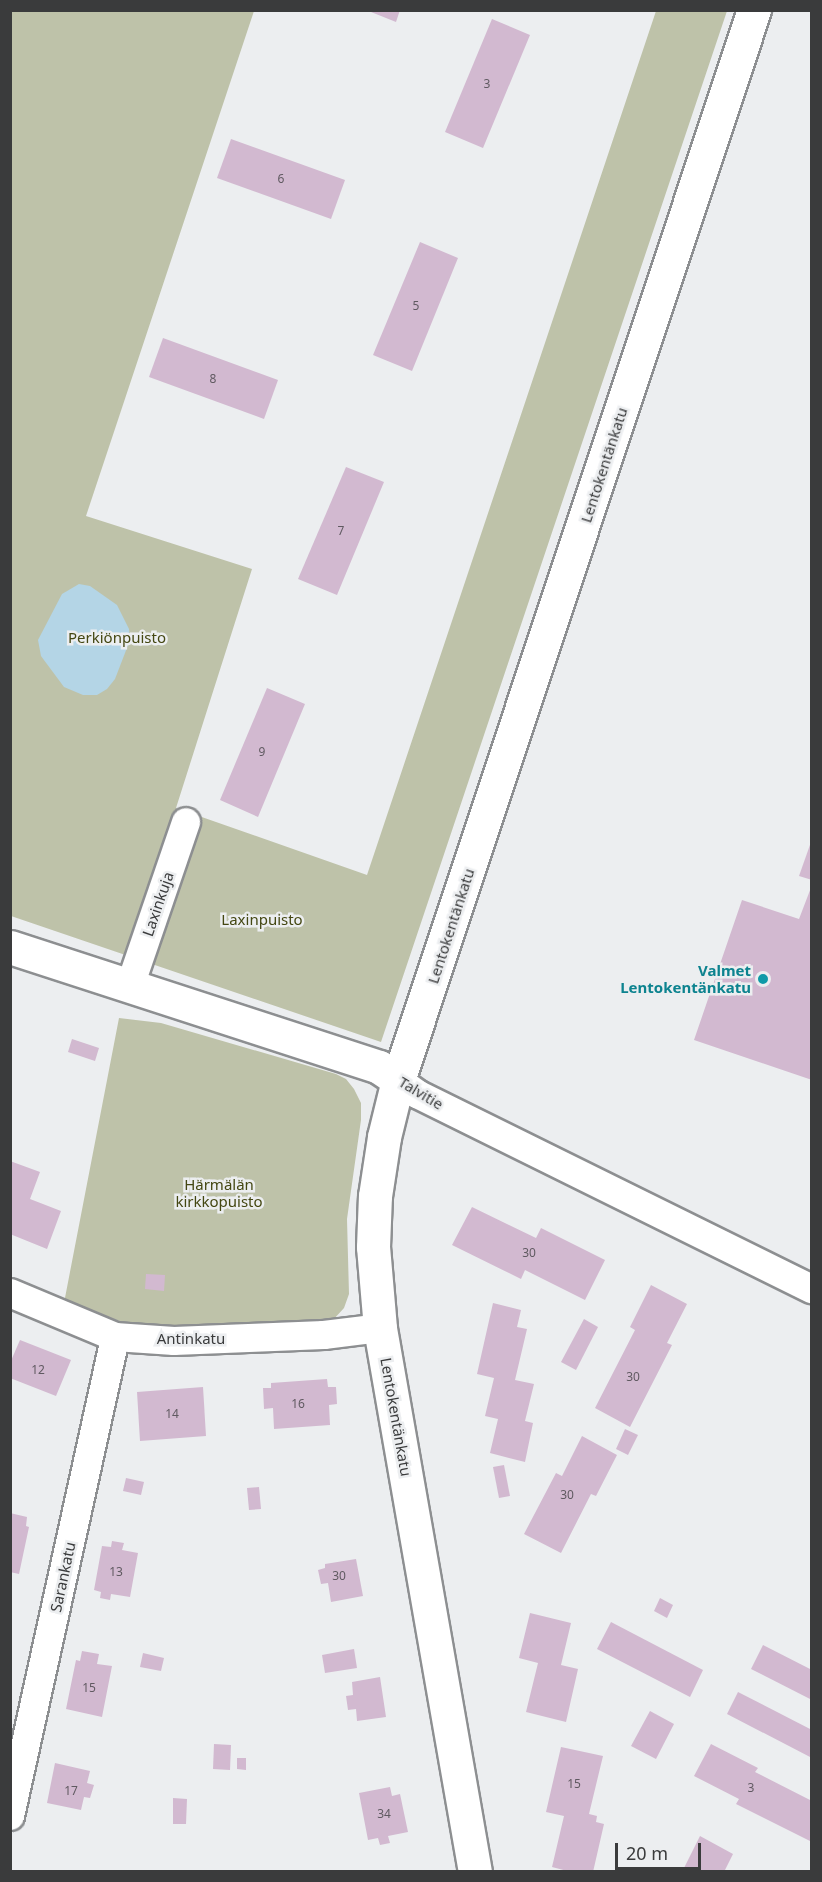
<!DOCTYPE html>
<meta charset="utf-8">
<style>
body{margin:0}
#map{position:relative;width:822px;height:1882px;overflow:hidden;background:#eceef0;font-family:"Noto Sans",sans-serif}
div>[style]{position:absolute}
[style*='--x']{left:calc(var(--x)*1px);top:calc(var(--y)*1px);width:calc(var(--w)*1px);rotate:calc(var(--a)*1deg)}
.green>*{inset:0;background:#bec2a9}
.water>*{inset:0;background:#b4d5e6}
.building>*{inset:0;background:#d2b9d0}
.roads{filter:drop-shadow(2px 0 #8d8f91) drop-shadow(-2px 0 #8d8f91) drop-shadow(0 2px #8d8f91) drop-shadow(0 -2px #8d8f91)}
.street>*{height:28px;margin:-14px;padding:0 14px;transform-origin:14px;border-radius:14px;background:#fff}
.secondary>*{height:33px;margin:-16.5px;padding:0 16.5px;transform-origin:16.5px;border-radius:16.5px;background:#fff}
.dots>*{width:16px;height:16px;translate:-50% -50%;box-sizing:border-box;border:3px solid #eceef0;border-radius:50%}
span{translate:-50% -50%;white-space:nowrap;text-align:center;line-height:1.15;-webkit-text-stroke:5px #eceef0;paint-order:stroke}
.number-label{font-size:12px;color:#605a61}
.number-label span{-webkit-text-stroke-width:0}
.street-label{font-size:15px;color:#3a3b3c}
.park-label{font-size:15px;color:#444712}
.culture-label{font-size:15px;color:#0d838f;font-weight:700}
.right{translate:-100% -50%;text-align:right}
.frame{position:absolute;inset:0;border:12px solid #3a3b3c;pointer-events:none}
.scale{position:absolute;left:615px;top:1843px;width:86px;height:27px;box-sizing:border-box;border:3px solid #3a3b3c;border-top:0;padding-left:8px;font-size:18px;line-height:21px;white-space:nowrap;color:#3a3b3c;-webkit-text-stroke:4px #eceef0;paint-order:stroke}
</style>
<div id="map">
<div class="green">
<div style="clip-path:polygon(10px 11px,254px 11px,86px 516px,252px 569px,176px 808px,367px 875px,656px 11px,727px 11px,381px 1042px,11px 916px)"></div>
<div style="clip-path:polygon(119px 1018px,161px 1023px,336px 1074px,346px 1079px,354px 1089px,361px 1103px,361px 1120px,347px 1219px,349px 1294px,344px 1308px,333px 1320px,183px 1330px,123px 1322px,64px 1303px)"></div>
</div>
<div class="water">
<div style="clip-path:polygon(79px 584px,90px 586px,117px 605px,129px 629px,130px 640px,115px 679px,107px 689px,97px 695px,83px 695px,64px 687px,41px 656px,38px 640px,62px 594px)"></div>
</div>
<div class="building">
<div style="clip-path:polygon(366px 10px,400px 10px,396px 22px)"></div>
<div style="clip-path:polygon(492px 19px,530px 35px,483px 148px,445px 132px)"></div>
<div style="clip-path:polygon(231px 139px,345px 180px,331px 219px,217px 178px)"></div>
<div style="clip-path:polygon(420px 242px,458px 258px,412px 371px,373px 355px)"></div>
<div style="clip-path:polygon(163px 338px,278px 380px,264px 419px,149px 377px)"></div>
<div style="clip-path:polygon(346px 467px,384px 482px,337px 595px,298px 579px)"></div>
<div style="clip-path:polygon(267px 688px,305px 704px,258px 817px,220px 800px)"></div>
<div style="clip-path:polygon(811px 842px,812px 842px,812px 880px,799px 876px)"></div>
<div style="clip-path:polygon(812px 885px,812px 1080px,694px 1040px,742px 900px,799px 919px)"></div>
<div style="clip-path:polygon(72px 1039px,99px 1048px,95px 1061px,68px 1052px)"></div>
<div style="clip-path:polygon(10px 1161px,40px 1172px,30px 1199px,61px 1211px,47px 1249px,10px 1234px)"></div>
<div style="clip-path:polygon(472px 1207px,536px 1238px,541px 1228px,605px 1260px,585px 1300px,525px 1270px,521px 1279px,452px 1245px)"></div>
<div style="clip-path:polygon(146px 1274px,165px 1275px,164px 1291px,145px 1289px)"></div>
<div style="clip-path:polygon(651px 1285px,687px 1304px,667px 1343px,672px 1345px,630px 1427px,595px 1408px,635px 1330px,630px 1327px)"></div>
<div style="clip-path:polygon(493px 1303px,521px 1310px,517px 1327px,527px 1329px,515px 1380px,534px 1384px,525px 1421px,533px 1423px,525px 1462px,490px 1453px,498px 1419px,485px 1416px,494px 1378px,477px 1374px)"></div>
<div style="clip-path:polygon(584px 1319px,598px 1327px,576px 1370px,561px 1362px)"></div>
<div style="clip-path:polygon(20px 1340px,71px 1360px,56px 1396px,10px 1378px,10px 1363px)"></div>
<div style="clip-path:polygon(327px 1379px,328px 1387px,336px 1387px,337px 1404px,329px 1405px,330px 1425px,274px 1429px,273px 1408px,264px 1409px,263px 1388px,271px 1388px,271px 1383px)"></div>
<div style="clip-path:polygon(203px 1387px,206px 1436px,140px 1441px,137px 1392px)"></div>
<div style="clip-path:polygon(625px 1429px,638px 1435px,628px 1455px,616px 1449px)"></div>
<div style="clip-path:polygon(582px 1436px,617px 1455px,596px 1496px,591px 1494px,561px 1553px,524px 1534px,556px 1473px,562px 1476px)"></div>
<div style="clip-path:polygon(504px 1465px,510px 1496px,499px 1498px,493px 1467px)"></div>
<div style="clip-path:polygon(126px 1478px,144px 1482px,141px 1495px,123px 1491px)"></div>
<div style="clip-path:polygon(259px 1487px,261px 1509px,249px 1510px,247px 1488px)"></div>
<div style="clip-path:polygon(10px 1513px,27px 1517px,26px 1526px,29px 1527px,19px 1574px,10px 1572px)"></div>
<div style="clip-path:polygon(112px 1541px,124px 1543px,122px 1550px,138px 1553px,130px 1597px,111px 1594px,110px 1600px,100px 1598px,101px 1592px,94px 1590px,102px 1546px,111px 1547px)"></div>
<div style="clip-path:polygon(356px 1559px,363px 1596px,331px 1602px,328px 1583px,321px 1584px,318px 1570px,325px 1568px,325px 1564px)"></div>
<div style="clip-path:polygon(660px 1598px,673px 1605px,667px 1618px,654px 1611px)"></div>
<div style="clip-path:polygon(530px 1613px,571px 1623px,561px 1665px,578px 1669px,566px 1722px,526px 1712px,538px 1663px,519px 1658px)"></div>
<div style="clip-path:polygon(611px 1622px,703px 1670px,690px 1697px,597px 1649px)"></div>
<div style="clip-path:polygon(763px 1645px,812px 1670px,812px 1700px,751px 1669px)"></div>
<div style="clip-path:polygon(354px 1649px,357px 1668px,325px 1673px,322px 1655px)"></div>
<div style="clip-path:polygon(82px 1651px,99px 1654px,97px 1664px,112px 1666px,102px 1717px,66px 1709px,76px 1660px,80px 1661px)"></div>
<div style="clip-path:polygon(143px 1653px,164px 1658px,161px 1671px,140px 1667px)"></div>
<div style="clip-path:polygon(380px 1677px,386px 1717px,357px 1721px,356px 1709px,348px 1710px,346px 1696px,353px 1695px,352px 1682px)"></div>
<div style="clip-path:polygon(738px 1692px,812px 1730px,812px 1758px,727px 1714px)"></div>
<div style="clip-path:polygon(650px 1711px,674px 1724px,656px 1759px,631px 1746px)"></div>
<div style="clip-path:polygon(214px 1744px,231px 1745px,230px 1770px,213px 1769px)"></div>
<div style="clip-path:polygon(711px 1744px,758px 1768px,755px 1772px,812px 1801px,812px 1842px,736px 1804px,739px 1799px,694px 1776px)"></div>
<div style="clip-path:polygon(561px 1747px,603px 1756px,589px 1814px,597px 1816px,596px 1822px,604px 1824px,593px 1872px,571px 1872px,552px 1867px,564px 1816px,546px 1812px)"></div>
<div style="clip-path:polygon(237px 1758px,246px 1758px,246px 1770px,237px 1769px)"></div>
<div style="clip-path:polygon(55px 1763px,90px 1771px,87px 1783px,94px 1785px,90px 1798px,84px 1797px,81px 1810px,47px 1803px)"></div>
<div style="clip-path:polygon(390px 1787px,392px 1796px,400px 1794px,408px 1832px,388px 1836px,390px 1843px,380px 1845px,378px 1838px,368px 1840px,359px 1793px)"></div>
<div style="clip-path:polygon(173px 1798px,187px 1799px,186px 1824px,173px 1824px)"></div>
<div style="clip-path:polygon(700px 1836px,733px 1854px,724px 1872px,682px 1872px)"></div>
</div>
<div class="roads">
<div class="street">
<div style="--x:130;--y:986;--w:173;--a:-71.1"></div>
<div style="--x:398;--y:1080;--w:24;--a:36"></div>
<div style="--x:417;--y:1094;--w:441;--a:26.3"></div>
<div style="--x:10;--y:1293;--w:114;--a:22.7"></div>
<div style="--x:115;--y:1337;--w:59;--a:3.9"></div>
<div style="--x:174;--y:1341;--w:150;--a:-2.3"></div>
<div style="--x:324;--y:1335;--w:56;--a:-7.1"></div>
<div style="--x:10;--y:1816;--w:490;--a:-77.6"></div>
</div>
<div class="secondary">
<div style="--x:10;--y:947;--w:388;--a:18"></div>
<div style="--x:379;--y:1067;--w:23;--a:34"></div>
<div style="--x:475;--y:1872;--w:552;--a:-99.91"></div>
<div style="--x:380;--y:1328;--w:81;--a:-94.9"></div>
<div style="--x:373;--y:1247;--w:51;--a:-87.8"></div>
<div style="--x:375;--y:1196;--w:60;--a:-81.3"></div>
<div style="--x:384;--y:1137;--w:59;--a:-76.2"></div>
<div style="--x:398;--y:1080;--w:1128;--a:-71.6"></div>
</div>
</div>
<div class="dots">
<div style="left:763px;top:979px;background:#0f9aa8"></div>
</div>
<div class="number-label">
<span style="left:487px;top:84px">3</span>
<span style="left:281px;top:179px">6</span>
<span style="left:416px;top:306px">5</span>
<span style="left:213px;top:379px">8</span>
<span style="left:341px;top:531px">7</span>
<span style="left:262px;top:752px">9</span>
<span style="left:529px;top:1253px">30</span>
<span style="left:38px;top:1370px">12</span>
<span style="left:633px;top:1377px">30</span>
<span style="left:298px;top:1404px">16</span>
<span style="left:172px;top:1414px">14</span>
<span style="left:567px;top:1495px">30</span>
<span style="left:116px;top:1572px">13</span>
<span style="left:339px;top:1576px">30</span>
<span style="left:89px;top:1688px">15</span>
<span style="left:574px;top:1784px">15</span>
<span style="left:751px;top:1788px">3</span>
<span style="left:71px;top:1791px">17</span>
<span style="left:384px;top:1814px">34</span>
</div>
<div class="street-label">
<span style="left:604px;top:465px;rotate:-72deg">Lentokentänkatu</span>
<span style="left:158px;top:904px;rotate:-71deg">Laxinkuja</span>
<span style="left:451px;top:926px;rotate:-72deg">Lentokentänkatu</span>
<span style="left:421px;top:1093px;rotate:31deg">Talvitie</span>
<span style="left:191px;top:1339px">Antinkatu</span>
<span style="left:396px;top:1417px;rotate:80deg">Lentokentänkatu</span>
<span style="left:63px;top:1577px;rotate:-78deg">Sarankatu</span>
</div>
<div class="park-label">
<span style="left:117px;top:638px">Perkiönpuisto</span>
<span style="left:262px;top:920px">Laxinpuisto</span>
<span style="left:219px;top:1193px">Härmälän<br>kirkkopuisto</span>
</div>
<div class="culture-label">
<span class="right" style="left:751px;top:979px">Valmet<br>Lentokentänkatu</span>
</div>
<div class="frame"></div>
<div class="scale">20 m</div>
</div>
